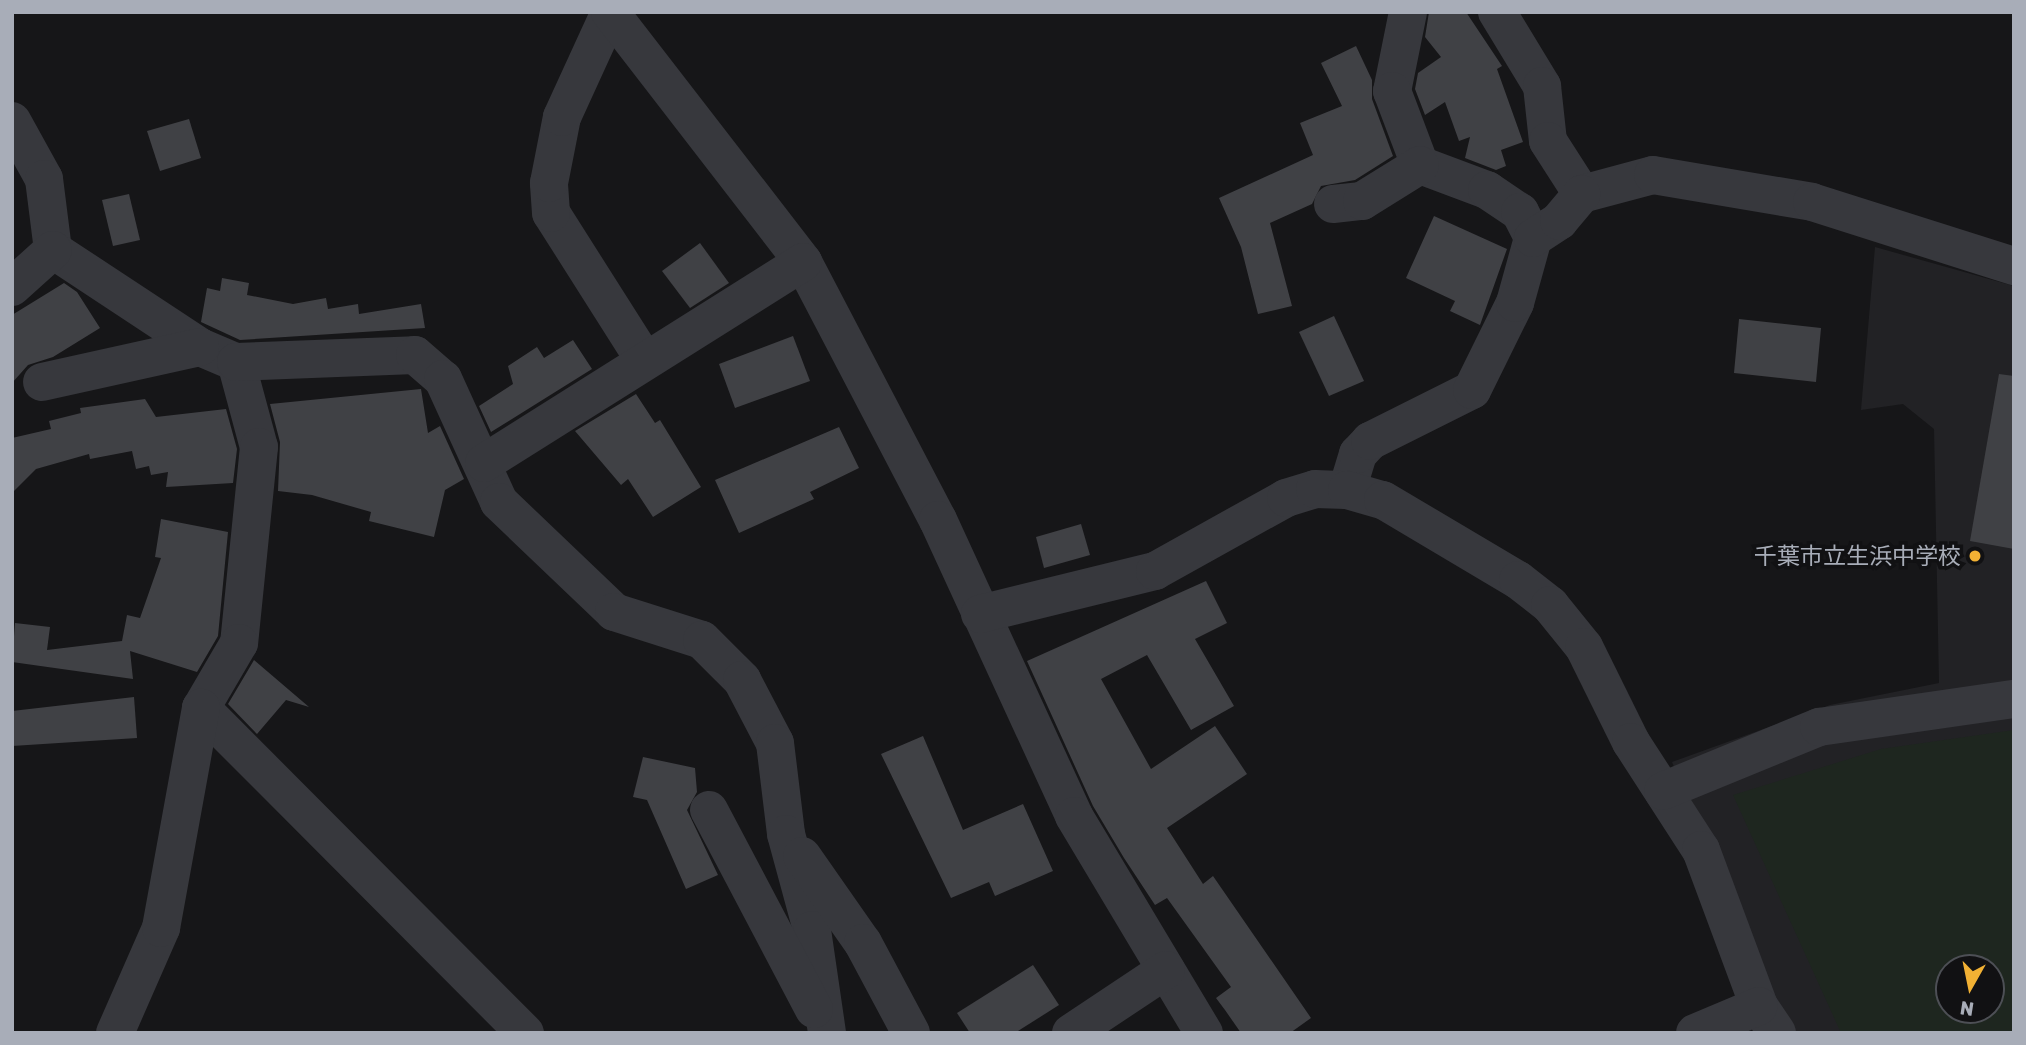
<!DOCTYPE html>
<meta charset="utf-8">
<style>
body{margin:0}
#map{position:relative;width:2026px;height:1045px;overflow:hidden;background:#161618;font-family:Rubik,"Noto Sans JP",sans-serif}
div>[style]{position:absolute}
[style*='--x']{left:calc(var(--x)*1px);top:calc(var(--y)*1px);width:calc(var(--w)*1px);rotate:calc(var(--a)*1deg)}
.built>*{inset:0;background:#222225}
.green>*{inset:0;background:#1e261f}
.building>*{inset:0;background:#404145}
.minor>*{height:38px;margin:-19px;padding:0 19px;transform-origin:19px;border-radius:19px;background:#37383d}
.dots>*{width:19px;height:19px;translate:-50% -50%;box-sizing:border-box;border:4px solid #111113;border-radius:50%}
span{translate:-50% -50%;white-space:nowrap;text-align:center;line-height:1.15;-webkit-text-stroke:7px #111113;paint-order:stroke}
.poi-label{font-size:23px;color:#a8adb8}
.right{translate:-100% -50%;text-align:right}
.frame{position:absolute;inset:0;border:14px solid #a8adb8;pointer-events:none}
.north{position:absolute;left:1935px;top:954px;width:70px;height:70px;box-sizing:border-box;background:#111113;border:2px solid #4d4f55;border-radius:50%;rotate:189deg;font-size:19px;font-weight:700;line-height:28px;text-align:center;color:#a8adb8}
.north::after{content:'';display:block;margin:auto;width:24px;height:32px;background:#f2b134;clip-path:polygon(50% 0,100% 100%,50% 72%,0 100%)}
</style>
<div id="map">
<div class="built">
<div style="clip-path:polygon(evenodd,1875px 247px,2014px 286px,2014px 1033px,1793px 1033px,1775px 1003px,1672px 762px,1830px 705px,1939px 683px,1934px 429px,1903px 404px,1861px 410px,1875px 247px,1949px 968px,1991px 968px,1991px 1010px,1949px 1010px,1949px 968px)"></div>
</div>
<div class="green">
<div style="clip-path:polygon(evenodd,2014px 730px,2014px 1033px,1841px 1033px,1733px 795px,1881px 749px,2014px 730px,1949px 968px,1991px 968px,1991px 1010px,1949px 1010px,1949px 968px)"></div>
</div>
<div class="building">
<div style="clip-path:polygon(1429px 12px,1466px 12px,1502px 66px,1497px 69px,1523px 142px,1501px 150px,1506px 166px,1496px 170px,1465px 158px,1470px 137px,1459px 141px,1445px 102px,1425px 115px,1415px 89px,1418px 73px,1441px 57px,1425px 37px)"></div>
<div style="clip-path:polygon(1356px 46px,1372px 80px,1372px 99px,1393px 156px,1355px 180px,1321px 186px,1312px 204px,1270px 223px,1292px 306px,1258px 314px,1241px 247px,1219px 198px,1313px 155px,1300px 123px,1342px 106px,1321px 63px)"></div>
<div style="clip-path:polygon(189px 119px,201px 158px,160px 171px,147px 131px)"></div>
<div style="clip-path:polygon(129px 194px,140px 240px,113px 246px,102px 200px)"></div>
<div style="clip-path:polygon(1434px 216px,1507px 249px,1480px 325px,1450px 311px,1455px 301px,1406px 278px)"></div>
<div style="clip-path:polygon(700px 243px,729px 283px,690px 308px,662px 271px)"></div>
<div style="clip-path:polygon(222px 278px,249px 283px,247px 295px,293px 304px,326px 298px,328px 309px,358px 304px,359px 314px,421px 304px,425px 328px,240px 340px,201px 322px,207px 288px,220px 291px)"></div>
<div style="clip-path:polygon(64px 283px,77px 292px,100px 328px,53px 357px,28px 365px,12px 383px,12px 315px)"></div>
<div style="clip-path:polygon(1334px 316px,1364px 381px,1329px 396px,1299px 332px)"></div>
<div style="clip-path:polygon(1739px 319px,1821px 328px,1816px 382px,1734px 373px)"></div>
<div style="clip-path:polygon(793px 336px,810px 381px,735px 408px,719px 364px)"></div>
<div style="clip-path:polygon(573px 340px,592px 369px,491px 432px,479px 406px,513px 384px,508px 366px,537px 347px,544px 358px)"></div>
<div style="clip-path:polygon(1999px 374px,2014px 376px,2014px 549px,1970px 541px)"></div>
<div style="clip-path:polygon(421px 389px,428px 433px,440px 426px,464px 479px,445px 490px,434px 537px,369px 521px,371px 512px,312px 495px,278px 491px,280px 442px,270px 404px)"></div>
<div style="clip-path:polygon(636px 394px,655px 423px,660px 420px,701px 487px,653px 517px,628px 479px,621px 485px,575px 431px)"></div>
<div style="clip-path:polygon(145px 399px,156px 417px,226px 409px,237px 449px,233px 483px,166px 487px,168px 472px,151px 475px,149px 466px,136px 469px,132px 451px,90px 459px,89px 454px,36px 469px,12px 493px,12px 438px,51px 429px,49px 421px,81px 413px,80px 408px)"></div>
<div style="clip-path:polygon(839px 427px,859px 468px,810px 492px,814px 499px,739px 533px,715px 480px)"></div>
<div style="clip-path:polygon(161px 519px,228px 532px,218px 636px,197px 672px,130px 651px,133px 679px,12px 662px,15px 623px,50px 627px,47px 650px,122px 641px,127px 615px,140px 618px,161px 558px,155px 557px)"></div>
<div style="clip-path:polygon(1081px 524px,1090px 555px,1044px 568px,1036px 537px)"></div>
<div style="clip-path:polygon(1206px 581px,1227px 623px,1195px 639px,1234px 706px,1191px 730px,1147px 655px,1101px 679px,1151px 769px,1215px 726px,1247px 774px,1167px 828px,1203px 884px,1213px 876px,1311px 1018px,1290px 1033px,1241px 1033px,1225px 1010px,1216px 998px,1231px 987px,1167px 898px,1155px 905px,1124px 858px,1093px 806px,1027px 661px)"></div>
<div style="clip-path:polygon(254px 660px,309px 707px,286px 700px,257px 734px,228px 704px)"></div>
<div style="clip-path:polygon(134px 697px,137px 738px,12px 746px,12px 711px)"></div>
<div style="clip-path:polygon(923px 736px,963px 830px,1023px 804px,1053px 871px,995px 896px,989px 882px,951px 898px,881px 754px)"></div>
<div style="clip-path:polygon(643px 757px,695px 768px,697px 792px,687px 810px,718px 875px,686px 889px,647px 800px,633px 797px)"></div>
<div style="clip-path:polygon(1033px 965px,1059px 1005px,1015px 1033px,970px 1033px,957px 1013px)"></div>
</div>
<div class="minor">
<div style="--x:1408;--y:12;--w:81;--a:101.4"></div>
<div style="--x:1392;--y:91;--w:79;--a:69.3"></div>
<div style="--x:1420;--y:165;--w:72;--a:20.5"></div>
<div style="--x:1487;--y:190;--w:40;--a:34"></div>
<div style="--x:1520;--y:212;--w:29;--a:63"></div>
<div style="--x:1497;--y:12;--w:87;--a:58.7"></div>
<div style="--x:1542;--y:86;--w:55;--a:83.8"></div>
<div style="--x:1548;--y:141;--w:63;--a:57.3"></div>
<div style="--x:1582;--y:194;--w:73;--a:-15"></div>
<div style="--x:1653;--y:175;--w:161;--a:9.6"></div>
<div style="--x:1812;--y:202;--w:212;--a:17.6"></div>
<div style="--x:12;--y:121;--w:66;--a:61.1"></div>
<div style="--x:44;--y:179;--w:72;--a:82.8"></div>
<div style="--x:53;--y:250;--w:176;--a:33.4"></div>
<div style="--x:200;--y:347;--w:39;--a:23"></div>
<div style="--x:236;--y:362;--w:88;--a:74.9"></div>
<div style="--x:259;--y:447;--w:197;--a:95.8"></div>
<div style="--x:239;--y:643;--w:75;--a:120.3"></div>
<div style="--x:201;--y:708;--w:459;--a:45.1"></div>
<div style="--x:1333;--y:204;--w:29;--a:-6"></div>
<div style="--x:1362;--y:201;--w:68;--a:-31.8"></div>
<div style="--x:12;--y:287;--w:55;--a:-42.1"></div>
<div style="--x:645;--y:361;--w:175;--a:-122.4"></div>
<div style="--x:551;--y:213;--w:30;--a:-94"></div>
<div style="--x:549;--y:183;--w:67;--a:-78.9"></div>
<div style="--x:562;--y:117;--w:115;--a:-65.4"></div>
<div style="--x:610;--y:12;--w:316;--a:52.3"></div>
<div style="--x:803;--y:262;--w:291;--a:62.4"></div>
<div style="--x:938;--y:520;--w:326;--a:65.3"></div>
<div style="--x:1074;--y:816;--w:253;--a:59.1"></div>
<div style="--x:236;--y:362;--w:179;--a:-2.2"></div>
<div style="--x:415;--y:355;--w:37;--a:41"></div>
<div style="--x:443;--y:379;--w:135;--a:65.5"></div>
<div style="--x:499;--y:502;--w:159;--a:43.7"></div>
<div style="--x:614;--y:612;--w:92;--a:17.7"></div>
<div style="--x:702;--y:640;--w:57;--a:45"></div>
<div style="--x:742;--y:680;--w:71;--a:62.4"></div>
<div style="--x:775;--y:743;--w:92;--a:83.1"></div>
<div style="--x:786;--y:834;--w:99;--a:74.8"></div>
<div style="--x:812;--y:930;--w:104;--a:81.7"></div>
<div style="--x:42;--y:382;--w:162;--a:-12.5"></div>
<div style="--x:484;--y:463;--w:377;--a:-32.2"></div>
<div style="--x:1347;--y:490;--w:38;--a:-73"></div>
<div style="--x:1358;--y:454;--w:18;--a:-47"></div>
<div style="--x:1370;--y:441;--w:114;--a:-26.6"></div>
<div style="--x:1472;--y:390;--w:97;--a:-63.7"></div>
<div style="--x:1515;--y:303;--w:67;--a:-74.5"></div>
<div style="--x:1533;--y:238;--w:31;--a:-33"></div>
<div style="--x:1559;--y:221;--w:35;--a:-50"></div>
<div style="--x:980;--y:614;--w:180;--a:-13.8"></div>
<div style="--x:1155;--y:571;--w:150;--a:-29.1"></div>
<div style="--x:1286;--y:498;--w:30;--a:-17"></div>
<div style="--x:1315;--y:489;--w:32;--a:2"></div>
<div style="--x:1347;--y:490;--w:37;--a:16"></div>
<div style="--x:1383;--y:500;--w:157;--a:30.7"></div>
<div style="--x:1518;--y:580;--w:41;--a:38"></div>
<div style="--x:1550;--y:605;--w:54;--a:51"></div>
<div style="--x:1584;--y:647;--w:106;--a:63.7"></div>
<div style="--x:1631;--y:742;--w:129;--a:57.1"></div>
<div style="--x:1701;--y:850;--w:166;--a:69.6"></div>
<div style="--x:1759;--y:1006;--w:32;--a:56"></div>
<div style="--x:1663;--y:791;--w:169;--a:-22.3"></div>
<div style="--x:1819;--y:727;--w:197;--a:-8.2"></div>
<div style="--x:709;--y:810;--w:225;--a:62.2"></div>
<div style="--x:802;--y:856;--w:106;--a:55"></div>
<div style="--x:863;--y:943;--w:102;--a:61.9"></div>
<div style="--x:115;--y:1033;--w:115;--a:-66.3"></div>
<div style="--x:161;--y:928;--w:224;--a:-79.7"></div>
<div style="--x:1071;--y:1033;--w:114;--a:-33.6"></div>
<div style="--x:1695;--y:1033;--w:69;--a:-22.9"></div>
</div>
<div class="dots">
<div style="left:1975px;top:556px;background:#f2b134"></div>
</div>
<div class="poi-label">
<span class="right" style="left:1961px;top:556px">千葉市立生浜中学校</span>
</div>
<div class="frame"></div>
<div class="north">N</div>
</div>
